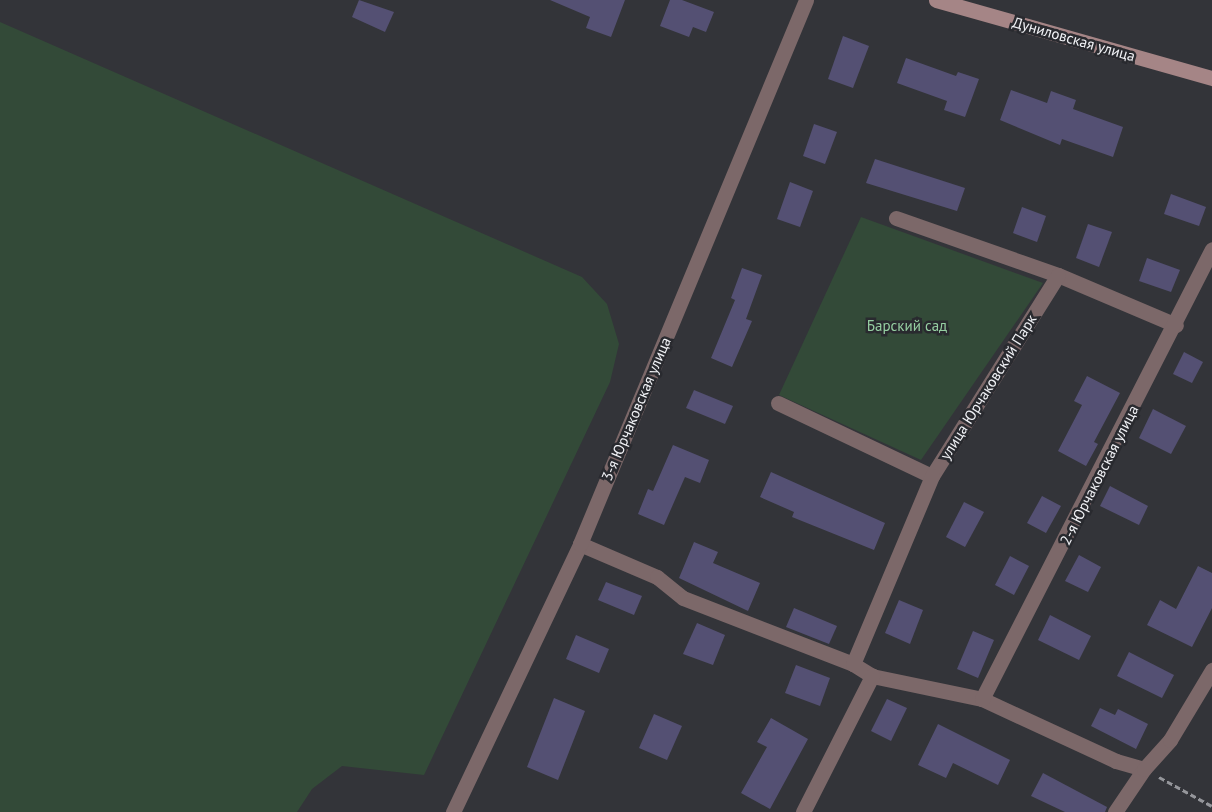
<!DOCTYPE html>
<meta charset="utf-8">
<style>
body{margin:0}
#map{position:relative;width:1212px;height:812px;overflow:hidden;background:#333439;font-family:"PT Sans",sans-serif}
div>[style]{position:absolute}
[style*='--x']{left:calc(var(--x)*1px);top:calc(var(--y)*1px);width:calc(var(--w)*1px);rotate:calc(var(--a)*1deg)}
.green>*{inset:0;background:#334a38}
.building>*{inset:0;background:#545073}
.path>*{height:3px;margin-top:-1.5px;transform-origin:0;background:repeating-linear-gradient(90deg,#95969b 0 6px,transparent 0 9px)}
.minor>*{height:15px;margin:-7.5px;padding:0 7.5px;transform-origin:7.5px;border-radius:7.5px;background:#7c6869}
.secondary>*{height:15px;margin:-7.5px;padding:0 7.5px;transform-origin:7.5px;border-radius:7.5px;background:#a58586}
span{translate:-50% -50%;white-space:nowrap;text-align:center;line-height:1.15;-webkit-text-stroke:5px #292a2f;paint-order:stroke}
.street-label{font-size:15px;color:#f1f2f6}
.park-label{font-size:15px;color:#96cfa2}
</style>
<div id="map">
<div class="green">
<div style="clip-path:polygon(0 22px,582px 277px,607px 304px,619px 344px,610px 382px,424px 775px,342px 766px,312px 789px,297px 812px,0 812px)"></div>
<div style="clip-path:polygon(861px 217px,1043px 283px,921px 460px,779px 395px)"></div>
</div>
<div class="building">
<div style="clip-path:polygon(359px 0,394px 12px,385px 32px,352px 17px)"></div>
<div style="clip-path:polygon(550px 0,625px 0,611px 37px,586px 28px,590px 17px)"></div>
<div style="clip-path:polygon(670px 0,682px 0,714px 12px,706px 32px,693px 27px,689px 37px,660px 26px)"></div>
<div style="clip-path:polygon(843px 36px,869px 46px,853px 88px,828px 79px)"></div>
<div style="clip-path:polygon(906px 58px,956px 76px,958px 72px,979px 79px,965px 117px,944px 110px,947px 101px,897px 83px)"></div>
<div style="clip-path:polygon(1011px 90px,1047px 103px,1051px 91px,1076px 100px,1073px 109px,1123px 127px,1113px 157px,1062px 139px,1060px 145px,1000px 120px)"></div>
<div style="clip-path:polygon(814px 124px,837px 132px,825px 164px,803px 156px)"></div>
<div style="clip-path:polygon(875px 159px,965px 188px,957px 211px,866px 183px)"></div>
<div style="clip-path:polygon(790px 182px,813px 191px,800px 227px,777px 219px)"></div>
<div style="clip-path:polygon(1171px 194px,1206px 207px,1199px 226px,1164px 214px)"></div>
<div style="clip-path:polygon(1022px 207px,1046px 216px,1037px 242px,1013px 233px)"></div>
<div style="clip-path:polygon(1088px 224px,1112px 232px,1099px 267px,1076px 258px)"></div>
<div style="clip-path:polygon(1147px 258px,1180px 270px,1171px 292px,1139px 281px)"></div>
<div style="clip-path:polygon(742px 268px,762px 275px,746px 319px,752px 321px,732px 367px,711px 358px,735px 300px,731px 298px)"></div>
<div style="clip-path:polygon(1184px 352px,1203px 362px,1192px 383px,1173px 374px)"></div>
<div style="clip-path:polygon(1087px 376px,1120px 393px,1094px 442px,1098px 444px,1086px 466px,1058px 451px,1082px 405px,1074px 401px)"></div>
<div style="clip-path:polygon(694px 390px,733px 406px,725px 424px,686px 408px)"></div>
<div style="clip-path:polygon(1153px 409px,1186px 426px,1171px 454px,1139px 438px)"></div>
<div style="clip-path:polygon(673px 445px,709px 460px,700px 483px,685px 477px,664px 525px,638px 514px,648px 489px,653px 491px)"></div>
<div style="clip-path:polygon(771px 472px,885px 523px,874px 550px,792px 517px,794px 512px,760px 497px)"></div>
<div style="clip-path:polygon(1110px 486px,1148px 506px,1139px 525px,1100px 506px)"></div>
<div style="clip-path:polygon(1042px 496px,1061px 506px,1046px 533px,1027px 523px)"></div>
<div style="clip-path:polygon(964px 502px,984px 512px,965px 547px,946px 537px)"></div>
<div style="clip-path:polygon(694px 542px,718px 552px,713px 563px,760px 583px,748px 611px,679px 578px)"></div>
<div style="clip-path:polygon(1079px 555px,1101px 567px,1088px 592px,1065px 581px)"></div>
<div style="clip-path:polygon(1010px 556px,1029px 566px,1014px 595px,995px 585px)"></div>
<div style="clip-path:polygon(1198px 566px,1212px 573px,1212px 608px,1192px 647px,1147px 625px,1160px 600px,1176px 609px)"></div>
<div style="clip-path:polygon(606px 582px,642px 596px,634px 615px,598px 600px)"></div>
<div style="clip-path:polygon(899px 600px,923px 610px,910px 644px,885px 633px)"></div>
<div style="clip-path:polygon(794px 608px,837px 626px,829px 644px,786px 627px)"></div>
<div style="clip-path:polygon(1050px 615px,1091px 636px,1079px 660px,1038px 640px)"></div>
<div style="clip-path:polygon(697px 623px,725px 635px,713px 665px,683px 654px)"></div>
<div style="clip-path:polygon(973px 631px,994px 640px,978px 678px,957px 669px)"></div>
<div style="clip-path:polygon(576px 635px,609px 649px,599px 673px,566px 659px)"></div>
<div style="clip-path:polygon(1129px 652px,1174px 675px,1162px 698px,1117px 676px)"></div>
<div style="clip-path:polygon(796px 665px,830px 678px,820px 706px,785px 693px)"></div>
<div style="clip-path:polygon(554px 698px,585px 711px,558px 780px,527px 767px)"></div>
<div style="clip-path:polygon(887px 699px,907px 708px,891px 741px,871px 731px)"></div>
<div style="clip-path:polygon(1100px 708px,1115px 715px,1118px 709px,1148px 724px,1136px 749px,1091px 726px)"></div>
<div style="clip-path:polygon(654px 714px,682px 726px,667px 760px,639px 748px)"></div>
<div style="clip-path:polygon(771px 718px,808px 739px,770px 809px,741px 793px,767px 747px,757px 742px)"></div>
<div style="clip-path:polygon(938px 724px,1010px 760px,998px 785px,953px 763px,946px 778px,918px 765px)"></div>
<div style="clip-path:polygon(1043px 773px,1107px 807px,1105px 812px,1065px 812px,1031px 796px)"></div>
</div>
<div class="path">
<div style="--x:1159;--y:777;--w:60;--a:28.7"></div>
</div>
<div class="minor">
<div style="--x:896;--y:218;--w:172;--a:19.4"></div>
<div style="--x:1058;--y:275;--w:128;--a:23"></div>
<div style="--x:778;--y:403;--w:170;--a:25.4"></div>
<div style="--x:932;--y:476;--w:237;--a:-57.9"></div>
<div style="--x:580;--y:544;--w:84;--a:23.2"></div>
<div style="--x:657;--y:577;--w:33;--a:39"></div>
<div style="--x:683;--y:598;--w:182;--a:21.2"></div>
<div style="--x:853;--y:664;--w:22;--a:32"></div>
<div style="--x:872;--y:676;--w:112;--a:11.8"></div>
<div style="--x:982;--y:699;--w:148;--a:24.8"></div>
<div style="--x:1116;--y:761;--w:29;--a:16"></div>
<div style="--x:853;--y:664;--w:204;--a:-67.2"></div>
<div style="--x:982;--y:699;--w:505;--a:-62.93"></div>
<div style="--x:453;--y:812;--w:297;--a:-64.6"></div>
<div style="--x:580;--y:544;--w:589;--a:-67.44"></div>
<div style="--x:803;--y:812;--w:153;--a:-63.1"></div>
<div style="--x:1115;--y:812;--w:52;--a:-56"></div>
<div style="--x:1144;--y:769;--w:39;--a:-48"></div>
<div style="--x:1170;--y:740;--w:82;--a:-59"></div>
</div>
<div class="secondary">
<div style="--x:936;--y:0;--w:287;--a:15.8"></div>
</div>
<div class="street-label">
<span style="left:1074px;top:39px;rotate:16deg">Дуниловская улица</span>
<span style="left:988px;top:387px;rotate:-58deg">улица Юрчаковский Парк</span>
<span style="left:636px;top:409px;rotate:-67deg">3-я Юрчаковская улица</span>
<span style="left:1099px;top:475px;rotate:-63deg">2-я Юрчаковская улица</span>
</div>
<div class="park-label">
<span style="left:907px;top:326px">Барский сад</span>
</div>
</div>
